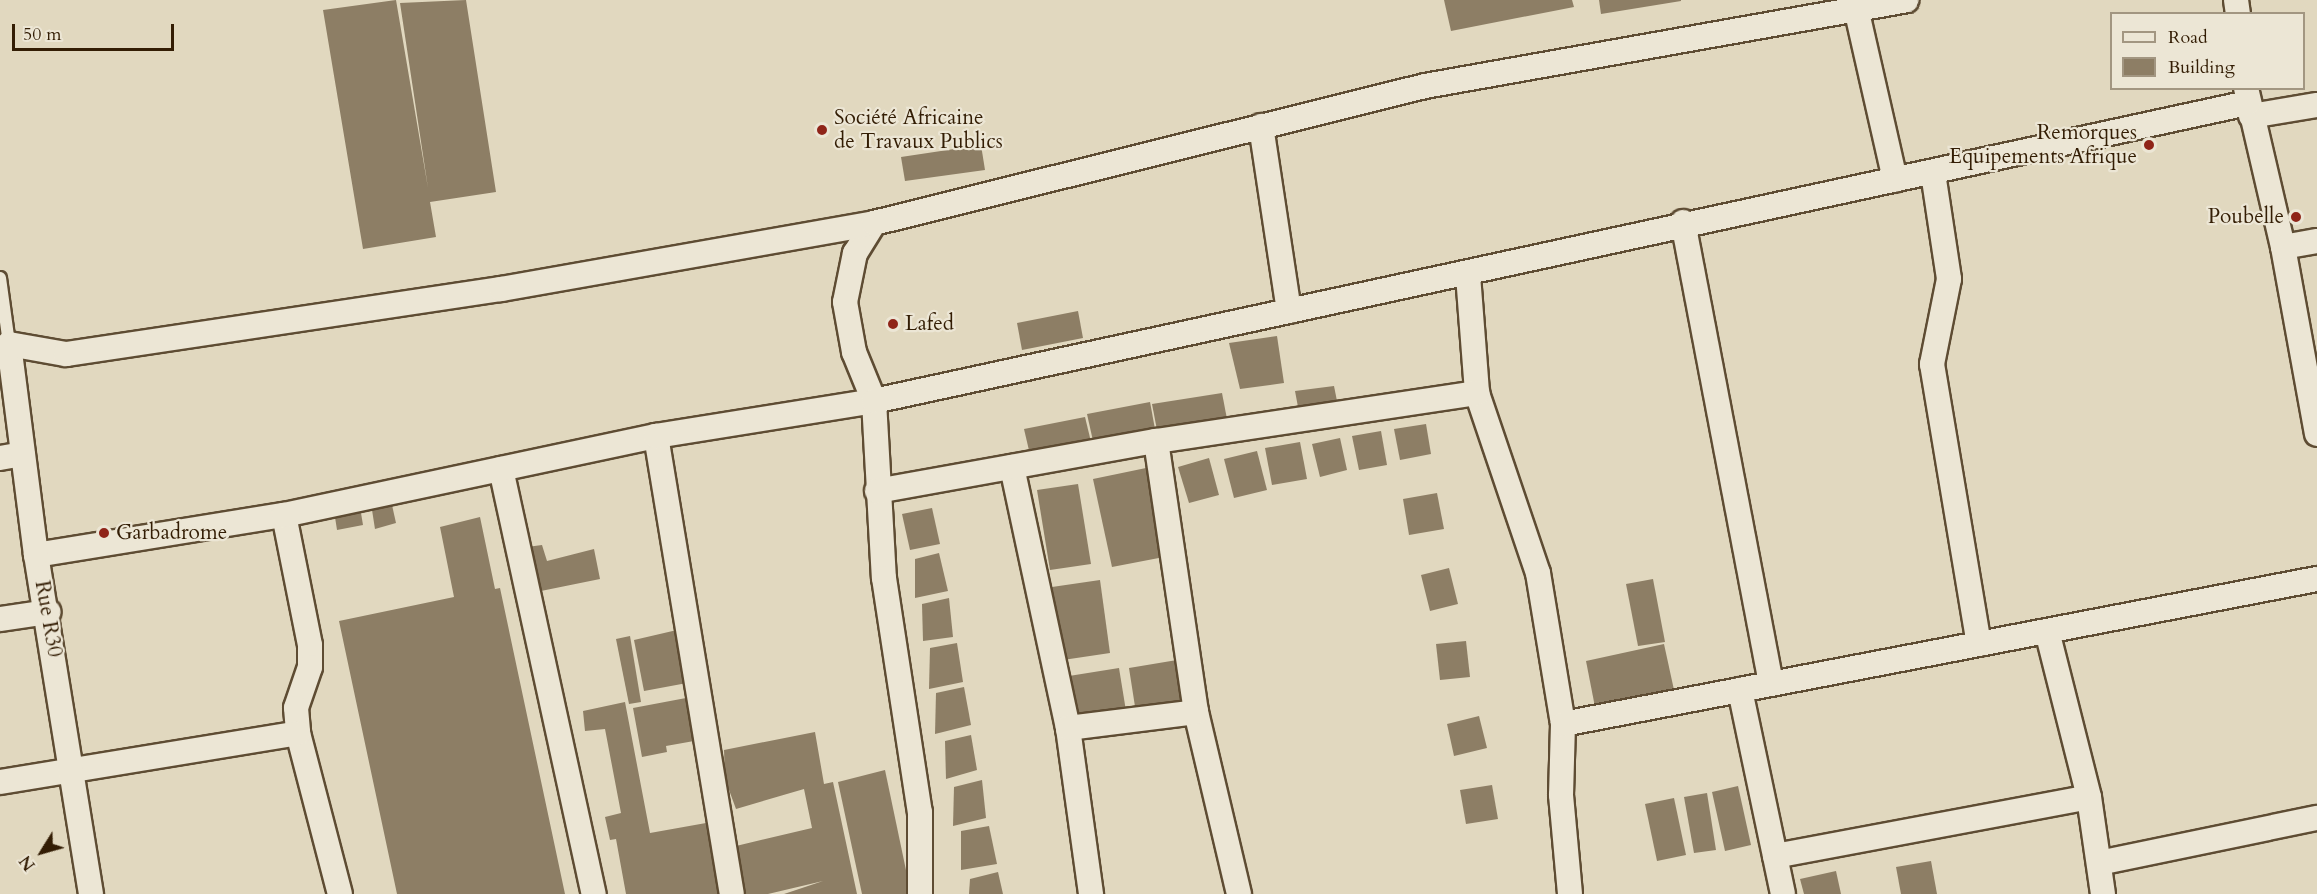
<!DOCTYPE html>
<meta charset="utf-8">
<style>
body{margin:0}
#map{position:relative;width:2317px;height:894px;overflow:hidden;background:#e1d8bf;font-family:Cardo,serif}
div>[style]{position:absolute}
[style*='--x']{left:calc(var(--x)*1px);top:calc(var(--y)*1px);width:calc(var(--w)*1px);rotate:calc(var(--a)*1deg)}
.building>*{inset:0;background:#8d7e65}
.roads{filter:drop-shadow(2px 0 #5e4c33) drop-shadow(-2px 0 #5e4c33) drop-shadow(0 2px #5e4c33) drop-shadow(0 -2px #5e4c33)}
.lane>*{height:12px;margin:-6px;padding:0 6px;transform-origin:6px;border-radius:6px;background:#ece6d5}
.street>*{height:24px;margin:-12px;padding:0 12px;transform-origin:12px;border-radius:12px;background:#ece6d5}
.dots>*{width:16px;height:16px;translate:-50% -50%;box-sizing:border-box;border:3px solid #ece6d5;border-radius:50%}
span{translate:-50% -50%;white-space:nowrap;text-align:center;line-height:1.15;-webkit-text-stroke:4.5px #ece6d5;paint-order:stroke}
.poi-label{font-size:21px;color:#331d04}
.left{translate:0 -50%;text-align:left}
.right{translate:-100% -50%;text-align:right}
.street-label{font-size:21px;color:#331d04}
.legend{position:absolute;left:2110px;top:12px;width:195px;height:78px;box-sizing:border-box;background:#ece6d5;border:2px solid #a29681;margin:0;padding:8px 10px;list-style:none;font-size:18px;color:#331d04}
.legend li{display:flex;align-items:center;gap:12px;height:30px}
.legend b{width:30px;border:2px solid #a29681}
.north{position:absolute;left:12px;top:822px;width:60px;height:60px;-webkit-text-stroke:4px #ece6d5;paint-order:stroke;rotate:233deg;font-size:16px;font-weight:700;line-height:24px;text-align:center;color:#331d04}
.north::after{content:'';display:block;margin:auto;width:21px;height:27px;background:#331d04;clip-path:polygon(50% 0,100% 100%,50% 72%,0 100%)}
.scale{position:absolute;left:12px;top:24px;width:162px;height:27px;box-sizing:border-box;border:3px solid #331d04;border-top:0;padding-left:8px;font-size:18px;line-height:21px;white-space:nowrap;color:#331d04;-webkit-text-stroke:4px #ece6d5;paint-order:stroke}
</style>
<div id="map">
<div class="building">
<div style="clip-path:polygon(396px 0,428px 188px,400px 3px,466px 0,496px 192px,430px 202px,436px 237px,363px 249px,323px 10px)"></div>
<div style="clip-path:polygon(1444px 0,1572px 0,1574px 7px,1451px 31px)"></div>
<div style="clip-path:polygon(1599px 0,1681px 0,1681px 1px,1601px 14px)"></div>
<div style="clip-path:polygon(981px 145px,985px 170px,905px 181px,901px 157px)"></div>
<div style="clip-path:polygon(1078px 311px,1083px 338px,1022px 350px,1017px 323px)"></div>
<div style="clip-path:polygon(1277px 336px,1284px 383px,1240px 389px,1229px 343px)"></div>
<div style="clip-path:polygon(1334px 386px,1337px 401px,1298px 407px,1295px 391px)"></div>
<div style="clip-path:polygon(1222px 393px,1227px 419px,1157px 430px,1152px 404px)"></div>
<div style="clip-path:polygon(1150px 402px,1155px 429px,1093px 441px,1087px 414px)"></div>
<div style="clip-path:polygon(1085px 417px,1092px 446px,1031px 459px,1024px 429px)"></div>
<div style="clip-path:polygon(1426px 424px,1431px 454px,1400px 460px,1394px 429px)"></div>
<div style="clip-path:polygon(1381px 431px,1387px 465px,1359px 470px,1352px 436px)"></div>
<div style="clip-path:polygon(1340px 438px,1347px 470px,1320px 477px,1312px 444px)"></div>
<div style="clip-path:polygon(1300px 442px,1307px 479px,1272px 485px,1265px 448px)"></div>
<div style="clip-path:polygon(1257px 451px,1267px 490px,1234px 498px,1224px 459px)"></div>
<div style="clip-path:polygon(1209px 458px,1219px 495px,1189px 503px,1178px 467px)"></div>
<div style="clip-path:polygon(1146px 468px,1164px 557px,1112px 567px,1093px 479px)"></div>
<div style="clip-path:polygon(1078px 484px,1091px 564px,1050px 570px,1037px 490px)"></div>
<div style="clip-path:polygon(1437px 493px,1444px 529px,1409px 535px,1403px 499px)"></div>
<div style="clip-path:polygon(392px 505px,396px 523px,375px 529px,372px 510px)"></div>
<div style="clip-path:polygon(932px 508px,940px 544px,910px 550px,902px 514px)"></div>
<div style="clip-path:polygon(361px 513px,363px 525px,337px 530px,335px 517px)"></div>
<div style="clip-path:polygon(480px 517px,495px 589px,500px 588px,565px 894px,397px 894px,339px 621px,454px 597px,440px 527px)"></div>
<div style="clip-path:polygon(542px 545px,547px 561px,594px 549px,600px 579px,536px 592px,527px 547px)"></div>
<div style="clip-path:polygon(939px 553px,948px 591px,915px 598px,915px 559px)"></div>
<div style="clip-path:polygon(1449px 568px,1458px 604px,1430px 611px,1421px 575px)"></div>
<div style="clip-path:polygon(1653px 579px,1665px 642px,1638px 646px,1626px 584px)"></div>
<div style="clip-path:polygon(1100px 580px,1110px 653px,1063px 660px,1052px 587px)"></div>
<div style="clip-path:polygon(949px 598px,953px 637px,923px 641px,922px 604px)"></div>
<div style="clip-path:polygon(677px 630px,687px 683px,644px 691px,634px 640px)"></div>
<div style="clip-path:polygon(630px 636px,641px 702px,629px 704px,616px 639px)"></div>
<div style="clip-path:polygon(1466px 641px,1470px 677px,1440px 680px,1436px 644px)"></div>
<div style="clip-path:polygon(957px 643px,963px 682px,929px 689px,930px 648px)"></div>
<div style="clip-path:polygon(1664px 644px,1674px 690px,1595px 707px,1586px 661px)"></div>
<div style="clip-path:polygon(1183px 659px,1190px 705px,1136px 713px,1129px 668px)"></div>
<div style="clip-path:polygon(1119px 668px,1126px 711px,1077px 719px,1069px 676px)"></div>
<div style="clip-path:polygon(964px 687px,971px 725px,935px 734px,936px 693px)"></div>
<div style="clip-path:polygon(686px 698px,694px 741px,666px 746px,667px 752px,642px 757px,633px 708px)"></div>
<div style="clip-path:polygon(625px 702px,650px 833px,706px 823px,720px 894px,626px 894px,616px 839px,610px 840px,605px 817px,621px 813px,605px 729px,585px 731px,583px 711px)"></div>
<div style="clip-path:polygon(1479px 716px,1487px 748px,1454px 756px,1447px 724px)"></div>
<div style="clip-path:polygon(815px 732px,824px 784px,833px 782px,857px 894px,784px 894px,823px 881px,768px 894px,746px 894px,736px 846px,812px 828px,804px 789px,736px 809px,725px 779px,724px 750px)"></div>
<div style="clip-path:polygon(971px 735px,977px 770px,946px 779px,945px 741px)"></div>
<div style="clip-path:polygon(885px 770px,911px 894px,862px 894px,838px 782px)"></div>
<div style="clip-path:polygon(982px 780px,986px 818px,953px 826px,954px 787px)"></div>
<div style="clip-path:polygon(1492px 785px,1498px 819px,1466px 824px,1460px 790px)"></div>
<div style="clip-path:polygon(1738px 786px,1751px 845px,1725px 851px,1712px 792px)"></div>
<div style="clip-path:polygon(1707px 793px,1716px 850px,1694px 853px,1684px 797px)"></div>
<div style="clip-path:polygon(1674px 798px,1686px 855px,1657px 861px,1645px 804px)"></div>
<div style="clip-path:polygon(989px 826px,997px 864px,961px 870px,961px 831px)"></div>
<div style="clip-path:polygon(1931px 861px,1937px 894px,1901px 894px,1896px 867px)"></div>
<div style="clip-path:polygon(1836px 871px,1841px 894px,1804px 894px,1800px 879px)"></div>
<div style="clip-path:polygon(998px 872px,1003px 894px,969px 894px,970px 879px)"></div>
</div>
<div class="roads">
<div class="lane">
<div style="--x:0;--y:278;--w:67;--a:82.2"></div>
<div style="--x:9;--y:344;--w:4;--a:166"></div>
</div>
<div class="street">
<div style="--x:2236;--y:0;--w:14;--a:82"></div>
<div style="--x:1856;--y:8;--w:176;--a:77.2"></div>
<div style="--x:2246;--y:88;--w:163;--a:76.9"></div>
<div style="--x:2283;--y:247;--w:190;--a:79.7"></div>
<div style="--x:2251;--y:116;--w:67;--a:-9.5"></div>
<div style="--x:1261;--y:126;--w:187;--a:81.4"></div>
<div style="--x:1933;--y:173;--w:107;--a:81.4"></div>
<div style="--x:1949;--y:279;--w:87;--a:101.3"></div>
<div style="--x:1932;--y:364;--w:284;--a:80.5"></div>
<div style="--x:1683;--y:222;--w:470;--a:79.2"></div>
<div style="--x:874;--y:223;--w:36;--a:122"></div>
<div style="--x:855;--y:253;--w:50;--a:101.5"></div>
<div style="--x:845;--y:302;--w:51;--a:79.8"></div>
<div style="--x:854;--y:352;--w:53;--a:67.8"></div>
<div style="--x:874;--y:401;--w:177;--a:86.8"></div>
<div style="--x:884;--y:578;--w:237;--a:81.3"></div>
<div style="--x:920;--y:812;--w:82;--a:90"></div>
<div style="--x:2283;--y:247;--w:35;--a:-10"></div>
<div style="--x:1468;--y:275;--w:118;--a:85.6"></div>
<div style="--x:1477;--y:393;--w:190;--a:71.3"></div>
<div style="--x:1538;--y:573;--w:153;--a:80.6"></div>
<div style="--x:1563;--y:724;--w:71;--a:91.6"></div>
<div style="--x:1561;--y:795;--w:99;--a:84.8"></div>
<div style="--x:656;--y:436;--w:464;--a:80.6"></div>
<div style="--x:1156;--y:441;--w:274;--a:81.6"></div>
<div style="--x:1196;--y:712;--w:187;--a:76.7"></div>
<div style="--x:0;--y:458;--w:23;--a:-10"></div>
<div style="--x:1012;--y:467;--w:267;--a:77.9"></div>
<div style="--x:1068;--y:728;--w:168;--a:82.1"></div>
<div style="--x:501;--y:469;--w:435;--a:77.7"></div>
<div style="--x:877;--y:491;--w:283;--a:-10.2"></div>
<div style="--x:1156;--y:441;--w:325;--a:-8.5"></div>
<div style="--x:284;--y:515;--w:133;--a:78.7"></div>
<div style="--x:310;--y:645;--w:22;--a:90"></div>
<div style="--x:310;--y:667;--w:43;--a:108.9"></div>
<div style="--x:296;--y:708;--w:25;--a:85"></div>
<div style="--x:298;--y:733;--w:166;--a:75.4"></div>
<div style="--x:36;--y:555;--w:251;--a:-9.2"></div>
<div style="--x:284;--y:515;--w:380;--a:-12"></div>
<div style="--x:656;--y:436;--w:221;--a:-9.1"></div>
<div style="--x:874;--y:401;--w:1406;--a:-12.24"></div>
<div style="--x:0;--y:619;--w:49;--a:-8.3"></div>
<div style="--x:2047;--y:631;--w:171;--a:75.8"></div>
<div style="--x:2089;--y:797;--w:98;--a:81.8"></div>
<div style="--x:1740;--y:690;--w:208;--a:78.1"></div>
<div style="--x:1563;--y:724;--w:768;--a:-10.89"></div>
<div style="--x:1068;--y:728;--w:129;--a:-7.1"></div>
<div style="--x:0;--y:782;--w:302;--a:-9.3"></div>
<div style="--x:1775;--y:856;--w:319;--a:-10.6"></div>
<div style="--x:2099;--y:863;--w:223;--a:-11.7"></div>
<div style="--x:91;--y:894;--w:343;--a:-99.2"></div>
<div style="--x:36;--y:555;--w:213;--a:-97.3"></div>
<div style="--x:9;--y:344;--w:58;--a:10"></div>
<div style="--x:66;--y:354;--w:440;--a:-8.5"></div>
<div style="--x:501;--y:289;--w:379;--a:-10"></div>
<div style="--x:874;--y:223;--w:568;--a:-13.96"></div>
<div style="--x:1425;--y:86;--w:489;--a:-10.1"></div>
</div>
</div>
<div class="dots">
<div style="left:822px;top:130px;background:#8f2418"></div>
<div style="left:2149px;top:145px;background:#8f2418"></div>
<div style="left:2296px;top:217px;background:#8f2418"></div>
<div style="left:893px;top:324px;background:#8f2418"></div>
<div style="left:104px;top:533px;background:#8f2418"></div>
</div>
<div class="poi-label">
<span class="left" style="left:834px;top:130px">Société Africaine<br>de Travaux Publics</span>
<span class="right" style="left:2137px;top:145px">Remorques<br>Equipements Afrique</span>
<span class="right" style="left:2284px;top:217px">Poubelle</span>
<span class="left" style="left:905px;top:324px">Lafed</span>
<span class="left" style="left:116px;top:533px">Garbadrome</span>
</div>
<div class="street-label">
<span style="left:48px;top:619px;rotate:80deg">Rue R30</span>
</div>
<ul class="legend">
<li><b style="height:8px;background:#ece6d5"></b>Road</li>
<li><b style="height:16px;background:#8d7e65"></b>Building</li>
</ul>
<div class="north">N</div>
<div class="scale">50 m</div>
</div>
